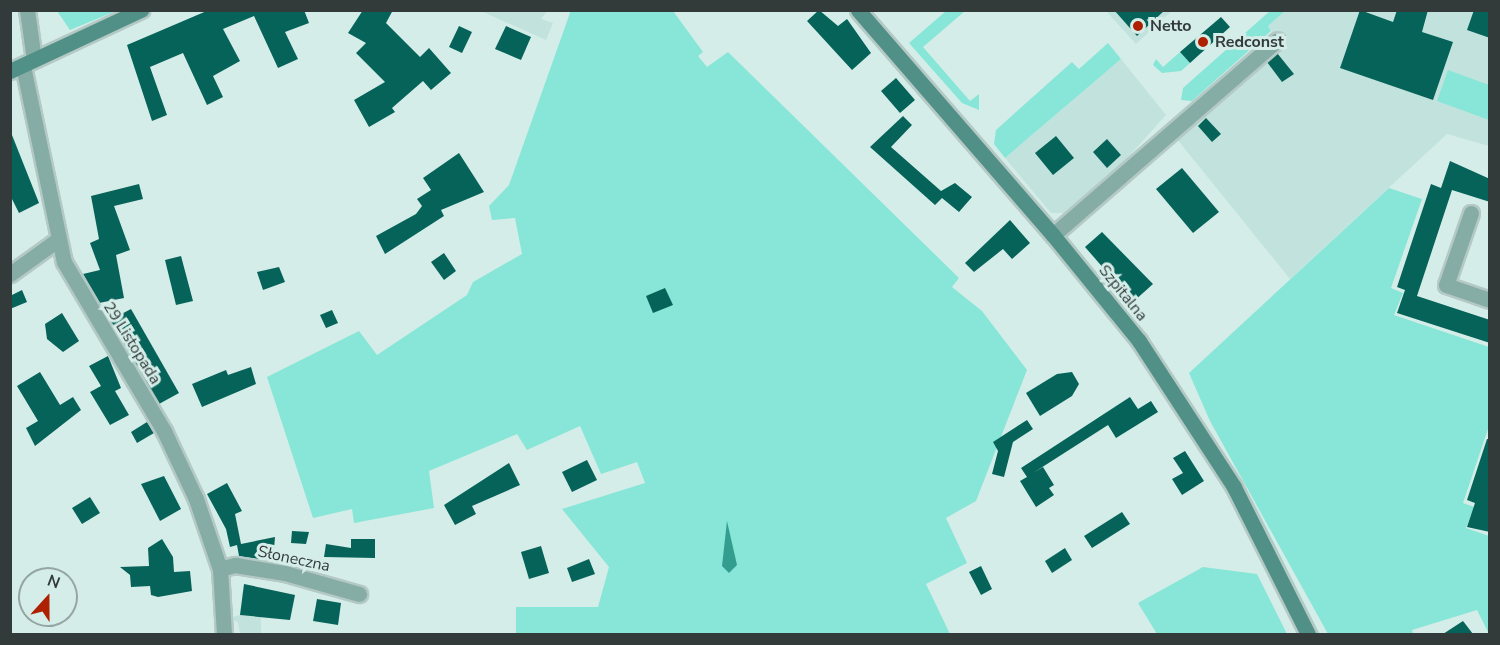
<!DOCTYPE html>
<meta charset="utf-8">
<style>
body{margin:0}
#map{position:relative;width:1500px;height:645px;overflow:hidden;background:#d5ede8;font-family:"Nunito Sans",sans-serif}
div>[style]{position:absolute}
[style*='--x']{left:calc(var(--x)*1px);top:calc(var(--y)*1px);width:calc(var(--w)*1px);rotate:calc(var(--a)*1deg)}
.built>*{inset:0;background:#c2e3dd}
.green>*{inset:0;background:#87e6d7}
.water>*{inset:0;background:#339e90}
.building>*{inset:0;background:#066359}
.roads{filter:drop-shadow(2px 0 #b4c9c5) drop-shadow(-2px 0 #b4c9c5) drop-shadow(0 2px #b4c9c5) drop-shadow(0 -2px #b4c9c5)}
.street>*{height:15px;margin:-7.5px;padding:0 7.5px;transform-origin:7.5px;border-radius:7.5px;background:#85ada5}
.secondary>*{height:15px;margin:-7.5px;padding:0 7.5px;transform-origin:7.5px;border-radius:7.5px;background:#519086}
.dots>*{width:16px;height:16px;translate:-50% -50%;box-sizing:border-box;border:3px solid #d5ede8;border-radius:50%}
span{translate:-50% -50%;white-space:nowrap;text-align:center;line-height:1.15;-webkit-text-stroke:6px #d5ede8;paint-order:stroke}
.poi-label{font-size:16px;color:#323b3a;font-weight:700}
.left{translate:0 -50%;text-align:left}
.street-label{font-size:16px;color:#323b3a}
.frame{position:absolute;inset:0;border:12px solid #323b3a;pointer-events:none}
.north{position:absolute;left:18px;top:567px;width:60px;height:60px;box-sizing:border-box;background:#d5ede8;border:2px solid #94a6a2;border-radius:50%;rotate:21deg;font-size:16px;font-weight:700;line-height:24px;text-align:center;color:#323b3a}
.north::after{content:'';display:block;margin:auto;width:21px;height:27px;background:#ad2000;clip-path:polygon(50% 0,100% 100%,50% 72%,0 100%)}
</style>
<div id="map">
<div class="built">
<div style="clip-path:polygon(481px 11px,547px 11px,541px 19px,553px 23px,546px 40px)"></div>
<div style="clip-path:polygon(1106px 11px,1172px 11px,1136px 44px)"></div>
<div style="clip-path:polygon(1285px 11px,1489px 11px,1489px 146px,1447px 134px,1290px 279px,1176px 138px,1282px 46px,1268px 26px)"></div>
<div style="clip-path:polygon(1121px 59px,1166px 115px,1122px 164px,1064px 213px,1051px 213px,1005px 158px)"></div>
<div style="clip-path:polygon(240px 615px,261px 617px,261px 634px,240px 634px,238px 622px,228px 618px)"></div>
</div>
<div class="green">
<div style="clip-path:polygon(571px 10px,673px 11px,703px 52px,698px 56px,707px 67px,728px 52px,959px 278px,952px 287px,982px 311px,1027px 370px,976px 501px,946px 518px,967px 563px,926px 584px,950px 634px,516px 634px,516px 607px,598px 607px,609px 567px,562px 509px,645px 483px,637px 462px,601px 474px,580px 426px,527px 450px,517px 434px,429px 471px,434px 508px,354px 523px,352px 509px,313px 518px,267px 377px,359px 331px,377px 355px,467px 295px,473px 282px,522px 254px,515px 218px,492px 220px,489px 206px,509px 185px)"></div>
<div style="clip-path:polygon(1271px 10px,1285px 11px,1268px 26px,1271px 31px,1192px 101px,1181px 100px,1183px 88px)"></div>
<div style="clip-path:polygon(57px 11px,116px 11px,70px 30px)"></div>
<div style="clip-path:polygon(946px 11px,965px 11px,923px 47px,970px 101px,979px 94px,979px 110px,962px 103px,909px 43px)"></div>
<div style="clip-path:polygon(1108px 43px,1121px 59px,1005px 158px,994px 144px,996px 130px,1072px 62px,1079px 69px)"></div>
<div style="clip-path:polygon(1180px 52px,1190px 63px,1181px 71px,1162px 73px,1153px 65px,1156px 59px,1163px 67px)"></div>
<div style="clip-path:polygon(1448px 70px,1489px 85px,1489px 120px,1437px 101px)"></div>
<div style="clip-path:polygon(1389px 188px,1422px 199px,1391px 288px,1403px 293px,1394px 315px,1489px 347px,1489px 426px,1463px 503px,1474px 507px,1466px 528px,1489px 536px,1489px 634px,1477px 610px,1412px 630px,1413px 634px,1328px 634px,1210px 421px,1189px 373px)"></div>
<div style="clip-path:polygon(1251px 497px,1317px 629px,1320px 634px,1317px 634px,1296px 592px)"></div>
<div style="clip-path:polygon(1203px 567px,1257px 574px,1287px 634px,1157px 634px,1138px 603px)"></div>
</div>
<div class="water">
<div style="clip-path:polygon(727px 521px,737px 565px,729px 573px,722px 566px)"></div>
</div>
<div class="building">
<div style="clip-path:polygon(209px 10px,304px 10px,309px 23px,285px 32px,298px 59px,278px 68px,254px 16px,223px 29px,240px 61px,213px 76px,223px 97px,207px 105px,183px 53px,150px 67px,167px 115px,152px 121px,127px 45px)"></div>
<div style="clip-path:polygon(363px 10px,393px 10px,386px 23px,420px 57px,429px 48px,451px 73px,431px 90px,423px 81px,392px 108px,395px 112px,369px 127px,354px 100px,385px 82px,356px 53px,366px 43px,348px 33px)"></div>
<div style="clip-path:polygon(819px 10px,838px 26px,847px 19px,871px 53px,852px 70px,807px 21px)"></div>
<div style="clip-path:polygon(1114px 10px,1165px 10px,1137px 36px)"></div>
<div style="clip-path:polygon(1360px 10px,1393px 22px,1397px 10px,1428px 10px,1422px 32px,1453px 42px,1433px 100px,1340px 68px)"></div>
<div style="clip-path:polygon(1474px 10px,1490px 10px,1490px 38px,1467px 30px)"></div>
<div style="clip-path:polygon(1221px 17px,1230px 27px,1190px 63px,1180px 52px)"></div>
<div style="clip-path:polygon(459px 26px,472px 32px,462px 53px,449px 47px)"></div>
<div style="clip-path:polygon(506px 26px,531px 37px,521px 60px,495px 49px)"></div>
<div style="clip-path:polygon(1277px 53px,1294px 74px,1282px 82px,1267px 62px)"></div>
<div style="clip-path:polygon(896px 78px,915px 100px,900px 113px,881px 91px)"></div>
<div style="clip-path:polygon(903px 116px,912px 125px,891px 147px,941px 191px,955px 183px,972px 197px,959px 212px,942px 198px,935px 205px,870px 147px)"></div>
<div style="clip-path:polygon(1206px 118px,1221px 134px,1212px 142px,1198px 126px)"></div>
<div style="clip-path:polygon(10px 130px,39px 203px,19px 213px,10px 195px)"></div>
<div style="clip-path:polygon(1056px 136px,1074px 158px,1053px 175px,1035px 153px)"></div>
<div style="clip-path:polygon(1107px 139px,1121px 155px,1107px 168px,1093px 152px)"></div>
<div style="clip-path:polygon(459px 153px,484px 192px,441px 210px,444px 216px,385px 254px,376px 236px,416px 214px,422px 206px,417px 199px,431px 190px,423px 178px)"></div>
<div style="clip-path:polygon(1450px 161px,1490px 179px,1490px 202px,1452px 190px,1417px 296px,1490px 320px,1490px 343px,1397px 313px,1405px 290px,1397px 287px,1431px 184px,1441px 188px)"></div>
<div style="clip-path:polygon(1182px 168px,1219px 212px,1193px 233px,1156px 189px)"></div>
<div style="clip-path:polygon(139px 184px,143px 199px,114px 206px,130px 250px,116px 255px,124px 298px,99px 303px,83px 274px,100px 270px,90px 243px,99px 239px,91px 196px)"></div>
<div style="clip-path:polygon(1010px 220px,1030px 243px,1012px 259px,1003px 249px,974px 272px,965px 263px)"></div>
<div style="clip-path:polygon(1102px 232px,1153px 284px,1133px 302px,1085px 247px)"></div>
<div style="clip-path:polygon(444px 253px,456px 271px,444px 280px,431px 262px)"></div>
<div style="clip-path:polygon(181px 256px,193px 301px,176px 305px,165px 260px)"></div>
<div style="clip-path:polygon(279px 267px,285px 282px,263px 290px,257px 272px)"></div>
<div style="clip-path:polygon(665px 288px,673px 305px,653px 313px,646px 296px)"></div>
<div style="clip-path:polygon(22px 290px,27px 302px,10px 309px,10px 296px)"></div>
<div style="clip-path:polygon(131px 309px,179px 393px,159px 404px,110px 320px)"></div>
<div style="clip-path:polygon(332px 310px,338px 323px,326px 328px,320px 315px)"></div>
<div style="clip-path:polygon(62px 313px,79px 341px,63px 352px,47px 339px,45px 324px)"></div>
<div style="clip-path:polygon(108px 356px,121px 388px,115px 391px,129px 415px,110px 425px,90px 392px,101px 386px,89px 366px)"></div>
<div style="clip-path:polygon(251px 367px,256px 384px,202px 407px,192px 384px,226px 370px,228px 375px)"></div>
<div style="clip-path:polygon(40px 372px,60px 405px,73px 397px,81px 410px,35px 446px,26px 428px,38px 421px,17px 386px)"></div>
<div style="clip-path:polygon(1072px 372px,1079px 384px,1072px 396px,1040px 416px,1026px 393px,1057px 374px)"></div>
<div style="clip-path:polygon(1130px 397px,1138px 409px,1151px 401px,1158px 412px,1116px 438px,1108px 425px,1033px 473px,1043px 467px,1054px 485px,1049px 488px,1054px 495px,1036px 507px,1020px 481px,1027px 477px,1021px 468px)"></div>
<div style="clip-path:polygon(1027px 420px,1033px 429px,1013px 442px,1004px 477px,992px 474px,998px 451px,993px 442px)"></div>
<div style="clip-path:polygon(147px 422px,154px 433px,137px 443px,131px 432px)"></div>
<div style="clip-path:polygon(1487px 439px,1490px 439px,1490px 532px,1467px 527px,1475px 503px,1467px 500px)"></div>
<div style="clip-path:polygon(1185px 451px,1204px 481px,1182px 495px,1172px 479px,1183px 473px,1173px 458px)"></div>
<div style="clip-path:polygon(587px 460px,597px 480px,572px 492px,562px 472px)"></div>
<div style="clip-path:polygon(509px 463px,520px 485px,472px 506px,476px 514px,455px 525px,444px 505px)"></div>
<div style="clip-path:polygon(164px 476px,181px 509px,160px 521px,141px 484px)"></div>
<div style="clip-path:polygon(227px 483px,242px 511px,235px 514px,241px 544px,275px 537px,273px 561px,239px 556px,237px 545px,230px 547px,226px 529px,207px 494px)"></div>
<div style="clip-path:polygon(90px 497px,100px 513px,82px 524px,72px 508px)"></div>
<div style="clip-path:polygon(1122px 512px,1130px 524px,1092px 548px,1084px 536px)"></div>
<div style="clip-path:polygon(292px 531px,309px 532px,306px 544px,291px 543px)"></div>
<div style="clip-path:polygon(162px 539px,173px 557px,174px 572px,190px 571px,192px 591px,158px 597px,151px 595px,150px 586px,131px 587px,130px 575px,120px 567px,149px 566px,148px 548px)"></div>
<div style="clip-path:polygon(351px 539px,375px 539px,375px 558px,324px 557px,326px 544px,351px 548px)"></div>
<div style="clip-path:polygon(541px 546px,549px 573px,529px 579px,521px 552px)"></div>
<div style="clip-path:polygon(1065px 548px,1072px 560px,1052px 573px,1045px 561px)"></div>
<div style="clip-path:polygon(589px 559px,595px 574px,572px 582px,567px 568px)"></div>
<div style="clip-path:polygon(981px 566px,992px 589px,981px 595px,969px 572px)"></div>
<div style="clip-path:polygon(244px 584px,295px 595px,290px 620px,240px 615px)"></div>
<div style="clip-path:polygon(317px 599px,341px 603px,338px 625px,313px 621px)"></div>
<div style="clip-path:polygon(1463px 621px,1473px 634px,1443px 634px)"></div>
</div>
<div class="roads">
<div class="street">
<div style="--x:27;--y:10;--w:50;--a:82"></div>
<div style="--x:23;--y:66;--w:200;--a:78.2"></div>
<div style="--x:64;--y:262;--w:196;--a:59.4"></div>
<div style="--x:164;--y:431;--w:75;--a:64.8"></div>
<div style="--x:196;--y:499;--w:74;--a:71.1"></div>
<div style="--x:220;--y:569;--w:65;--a:86.5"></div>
<div style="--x:1471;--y:213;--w:76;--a:109.1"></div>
<div style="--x:1446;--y:285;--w:46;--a:18.8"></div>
<div style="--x:1053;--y:235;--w:297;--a:-41"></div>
<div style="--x:10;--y:274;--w:57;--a:-35.7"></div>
<div style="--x:220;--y:569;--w:16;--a:-15"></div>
<div style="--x:235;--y:565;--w:51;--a:9.1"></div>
<div style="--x:285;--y:573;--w:77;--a:15.8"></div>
</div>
<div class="secondary">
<div style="--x:858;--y:10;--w:298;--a:49.1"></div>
<div style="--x:1053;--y:235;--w:136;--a:50.9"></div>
<div style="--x:1139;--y:341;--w:174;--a:56.9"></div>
<div style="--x:1234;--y:487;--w:165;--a:63.3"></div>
<div style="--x:10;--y:71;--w:145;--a:-25"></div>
</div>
</div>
<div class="dots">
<div style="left:1138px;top:26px;background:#ad2000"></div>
<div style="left:1203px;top:42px;background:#ad2000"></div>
</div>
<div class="poi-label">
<span class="left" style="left:1150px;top:26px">Netto</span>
<span class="left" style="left:1215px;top:42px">Redconst</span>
</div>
<div class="street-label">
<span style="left:1123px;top:293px;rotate:51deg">Szpitalna</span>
<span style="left:132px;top:343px;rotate:58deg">29 Listopada</span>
<span style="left:294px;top:559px;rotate:12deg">Słoneczna</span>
</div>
<div class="frame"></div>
<div class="north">N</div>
</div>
